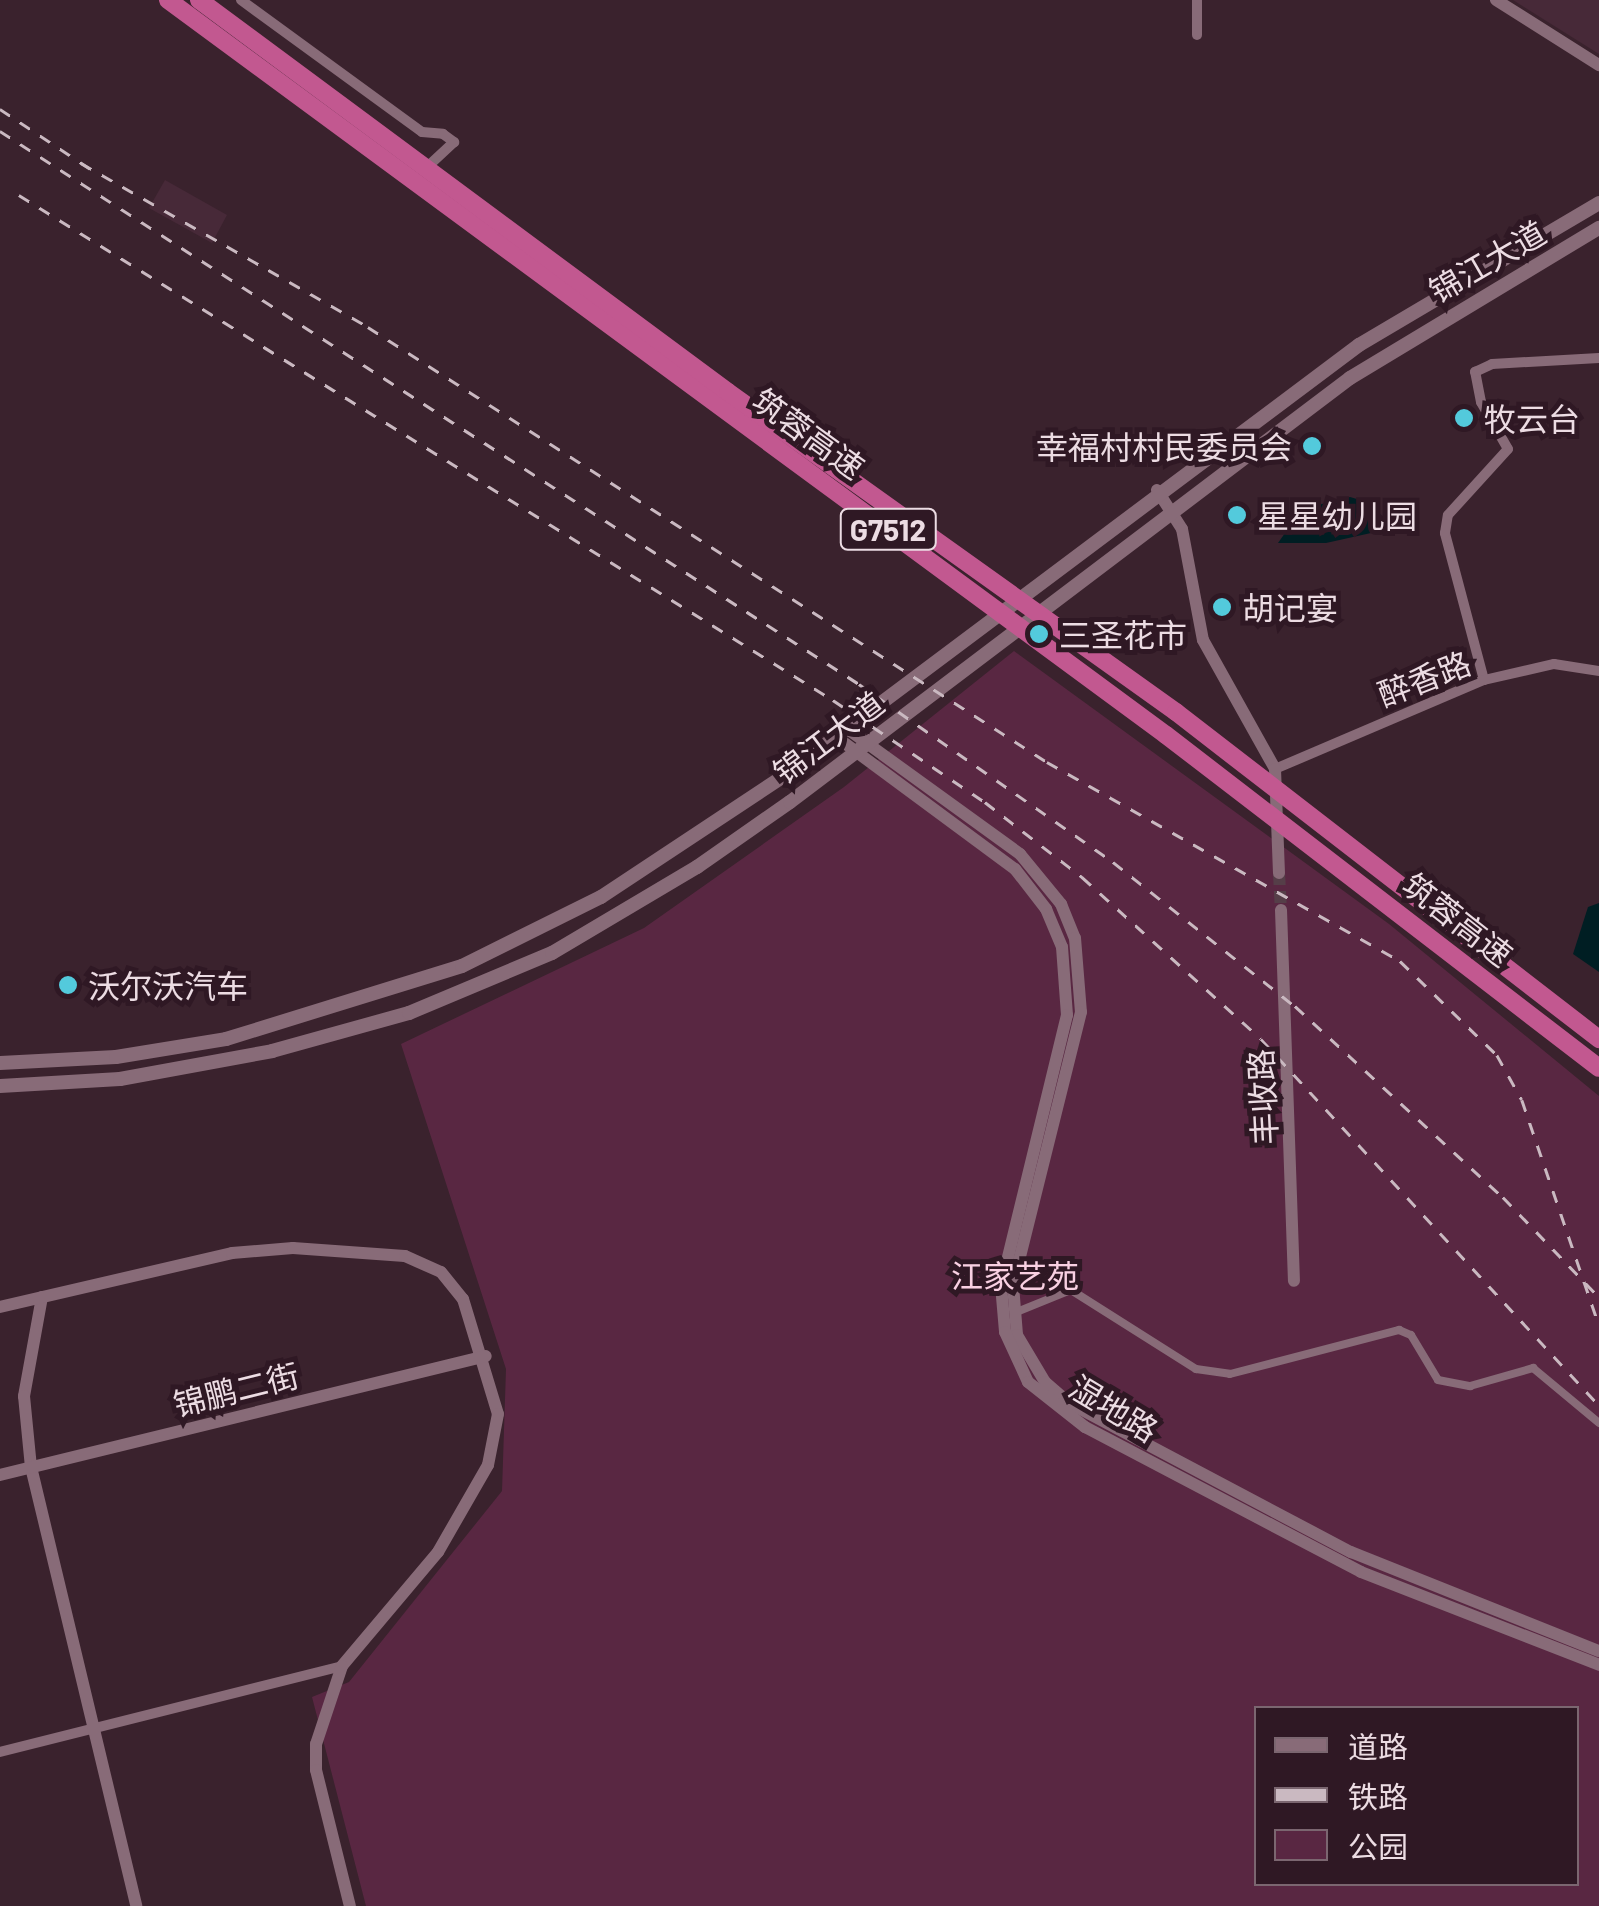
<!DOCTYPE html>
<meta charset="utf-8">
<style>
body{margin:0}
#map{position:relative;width:1599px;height:1906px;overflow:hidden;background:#3a222d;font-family:Barlow,"Noto Sans SC",sans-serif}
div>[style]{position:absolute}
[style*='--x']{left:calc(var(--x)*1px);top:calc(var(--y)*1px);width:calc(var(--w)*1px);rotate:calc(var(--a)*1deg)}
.built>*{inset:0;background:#472938}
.green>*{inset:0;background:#592742}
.water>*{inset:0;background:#001e23}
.tertiary-tunnel>*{height:12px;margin-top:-6px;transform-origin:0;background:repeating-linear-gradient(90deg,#553e48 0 12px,transparent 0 18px)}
.pedestrian>*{height:8px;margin:-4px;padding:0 4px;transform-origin:4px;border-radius:4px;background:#886b78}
.minor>*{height:10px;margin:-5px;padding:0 5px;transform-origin:5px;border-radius:5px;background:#886b78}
.tertiary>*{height:12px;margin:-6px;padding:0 6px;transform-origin:6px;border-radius:6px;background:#886b78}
.secondary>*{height:14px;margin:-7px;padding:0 7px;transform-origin:7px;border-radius:7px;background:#886b78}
.motorway>*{height:18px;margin:-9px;padding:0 9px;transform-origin:9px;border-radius:9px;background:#c25890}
.rail>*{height:2.5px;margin-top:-1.25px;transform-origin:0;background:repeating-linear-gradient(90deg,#cab9c1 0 12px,transparent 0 24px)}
.dots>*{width:28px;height:28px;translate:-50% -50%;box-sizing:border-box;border:5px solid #2f1824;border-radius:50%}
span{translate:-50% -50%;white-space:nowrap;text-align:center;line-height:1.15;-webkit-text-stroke:10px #2f1824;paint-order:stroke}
.shield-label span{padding:2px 8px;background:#2f1824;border:2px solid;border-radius:8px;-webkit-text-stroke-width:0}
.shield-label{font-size:30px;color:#ecdce3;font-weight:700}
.street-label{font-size:32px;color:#ecdce3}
.poi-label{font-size:32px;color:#ecdce3}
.left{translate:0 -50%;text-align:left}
.right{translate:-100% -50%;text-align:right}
.park-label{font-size:32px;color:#f9d0e2}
.legend{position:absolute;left:1254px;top:1706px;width:325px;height:180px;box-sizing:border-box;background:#2f1824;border:2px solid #7b6670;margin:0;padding:12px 18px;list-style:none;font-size:30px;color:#ecdce3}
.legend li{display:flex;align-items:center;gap:20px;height:50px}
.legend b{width:50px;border:2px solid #7b6670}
</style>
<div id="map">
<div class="built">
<div style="clip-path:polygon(1513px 0,1599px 0,1599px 54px)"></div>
<div style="clip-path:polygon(165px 180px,227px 215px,212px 243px,149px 208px)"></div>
</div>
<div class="green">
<div style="clip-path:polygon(evenodd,1014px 651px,1389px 924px,1599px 1096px,1599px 1906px,366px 1906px,312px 1697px,349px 1682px,502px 1491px,506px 1369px,401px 1044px,644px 928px,844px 787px,1014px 651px,1256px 1708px,1576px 1708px,1576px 1884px,1256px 1884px,1256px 1708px)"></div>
</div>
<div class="water">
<div style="clip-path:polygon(1350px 497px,1374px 504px,1389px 529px,1326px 543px,1278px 543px,1302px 509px)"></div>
<div style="clip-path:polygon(1599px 903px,1599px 972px,1573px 954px,1588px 907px)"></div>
</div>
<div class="tertiary-tunnel">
<div style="--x:1279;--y:873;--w:37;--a:87"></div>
</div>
<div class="pedestrian">
<div style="--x:1014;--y:1313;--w:61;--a:-22"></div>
<div style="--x:1071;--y:1290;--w:148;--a:32.3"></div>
<div style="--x:1196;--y:1369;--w:34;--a:8"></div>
<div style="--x:1230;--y:1374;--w:175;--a:-14.6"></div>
<div style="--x:1399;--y:1330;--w:13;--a:23"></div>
<div style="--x:1411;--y:1335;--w:52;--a:59"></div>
<div style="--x:1438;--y:1380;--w:33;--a:11"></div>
<div style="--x:1470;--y:1386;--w:66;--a:-15.9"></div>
<div style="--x:1533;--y:1368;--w:86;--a:39.8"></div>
</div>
<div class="minor">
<div style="--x:241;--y:0;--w:224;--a:36.1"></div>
<div style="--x:422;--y:132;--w:21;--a:5"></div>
<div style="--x:443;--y:134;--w:14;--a:36"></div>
<div style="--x:454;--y:142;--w:40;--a:137"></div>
<div style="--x:1197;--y:35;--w:35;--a:-90"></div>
<div style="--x:1484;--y:680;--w:152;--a:-104.9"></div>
<div style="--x:1445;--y:533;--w:18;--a:-81"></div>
<div style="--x:1448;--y:515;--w:89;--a:-47.7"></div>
<div style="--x:1508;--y:449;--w:54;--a:-119.9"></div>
<div style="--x:1481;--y:402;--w:31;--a:-101"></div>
<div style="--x:1475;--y:372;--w:19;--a:-25"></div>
<div style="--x:1492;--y:364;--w:107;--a:-3.2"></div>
<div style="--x:1275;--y:769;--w:227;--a:-23.1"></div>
<div style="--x:1484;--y:680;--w:72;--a:-12.9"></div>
<div style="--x:1554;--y:664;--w:46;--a:8.8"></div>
<div style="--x:0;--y:1752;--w:353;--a:-14.1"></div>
</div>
<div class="tertiary">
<div style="--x:1496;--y:0;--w:122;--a:32.3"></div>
<div style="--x:1157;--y:490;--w:46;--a:57.3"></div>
<div style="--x:1182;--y:529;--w:113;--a:79.3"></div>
<div style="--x:1203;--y:640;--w:148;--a:60.8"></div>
<div style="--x:1275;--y:769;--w:104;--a:87.8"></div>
<div style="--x:846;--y:728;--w:215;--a:35.9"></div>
<div style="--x:1020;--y:854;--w:65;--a:50.6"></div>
<div style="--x:1061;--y:904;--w:37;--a:68"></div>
<div style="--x:1075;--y:938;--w:74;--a:85.4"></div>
<div style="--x:1081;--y:1012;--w:281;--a:104"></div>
<div style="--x:1013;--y:1285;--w:50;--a:85.4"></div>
<div style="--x:1017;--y:1335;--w:55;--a:59.2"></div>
<div style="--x:1045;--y:1382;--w:32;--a:41"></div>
<div style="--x:1069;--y:1403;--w:319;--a:27.9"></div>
<div style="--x:1351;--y:1552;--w:267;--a:21.8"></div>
<div style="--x:835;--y:736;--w:224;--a:36.5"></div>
<div style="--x:1015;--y:869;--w:51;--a:52.2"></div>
<div style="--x:1046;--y:909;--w:41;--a:67.2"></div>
<div style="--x:1062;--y:947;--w:68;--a:85.8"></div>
<div style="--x:1067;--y:1015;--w:278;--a:103.7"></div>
<div style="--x:1001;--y:1285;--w:47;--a:85.1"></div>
<div style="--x:1005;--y:1332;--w:55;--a:65.3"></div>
<div style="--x:1028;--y:1382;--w:73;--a:38.3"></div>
<div style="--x:1085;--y:1427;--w:312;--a:27.7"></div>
<div style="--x:1361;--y:1572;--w:256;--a:21.3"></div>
<div style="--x:1281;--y:910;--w:371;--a:88"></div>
<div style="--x:42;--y:1297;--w:101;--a:100.3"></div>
<div style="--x:24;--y:1396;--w:71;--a:84.4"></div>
<div style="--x:31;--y:1467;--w:451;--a:76.5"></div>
<div style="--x:0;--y:1307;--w:238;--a:-13.1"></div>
<div style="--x:232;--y:1253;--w:61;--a:-4.7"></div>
<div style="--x:293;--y:1248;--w:112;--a:4.1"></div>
<div style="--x:405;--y:1256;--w:39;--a:24"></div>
<div style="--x:441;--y:1272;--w:35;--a:51"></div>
<div style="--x:463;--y:1299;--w:120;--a:73.1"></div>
<div style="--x:498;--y:1414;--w:52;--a:101.1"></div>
<div style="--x:488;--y:1465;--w:100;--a:119.9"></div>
<div style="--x:438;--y:1552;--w:149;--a:130.1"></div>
<div style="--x:342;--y:1666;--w:82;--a:108.4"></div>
<div style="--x:316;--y:1744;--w:26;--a:90"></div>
<div style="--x:316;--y:1770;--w:140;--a:76"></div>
<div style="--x:0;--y:1475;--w:500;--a:-13.76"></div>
</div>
<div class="secondary">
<div style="--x:0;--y:1063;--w:116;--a:-3"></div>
<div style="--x:116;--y:1057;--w:111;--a:-9.3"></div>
<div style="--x:226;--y:1039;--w:247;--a:-17.2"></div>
<div style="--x:462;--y:966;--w:155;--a:-26.4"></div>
<div style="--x:601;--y:897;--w:221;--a:-33.5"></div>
<div style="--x:785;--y:775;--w:717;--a:-36.84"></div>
<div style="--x:1359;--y:345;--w:279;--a:-30.6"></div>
<div style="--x:0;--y:1086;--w:120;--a:-3.3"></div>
<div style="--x:120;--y:1079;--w:155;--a:-10.4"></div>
<div style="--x:272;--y:1051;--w:142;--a:-15.5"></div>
<div style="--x:409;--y:1013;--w:155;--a:-22.8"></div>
<div style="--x:552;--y:953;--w:169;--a:-30.7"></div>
<div style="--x:697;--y:867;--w:113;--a:-35"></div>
<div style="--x:790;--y:802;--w:702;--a:-37.13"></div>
<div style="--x:1350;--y:378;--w:291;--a:-31.1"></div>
</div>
<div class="motorway">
<div style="--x:168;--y:0;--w:1239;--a:36.37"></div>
<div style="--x:1166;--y:735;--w:546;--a:37.56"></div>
<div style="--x:199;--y:0;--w:658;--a:36.54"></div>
<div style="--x:728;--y:392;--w:551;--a:35.54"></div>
<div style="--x:1176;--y:712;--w:535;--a:37.71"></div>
</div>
<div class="rail">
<div style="--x:0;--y:109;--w:110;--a:33.5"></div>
<div style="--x:0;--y:131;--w:1022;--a:32.77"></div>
<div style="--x:859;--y:684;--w:310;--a:35"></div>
<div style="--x:1113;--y:862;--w:232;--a:38.4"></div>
<div style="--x:1295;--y:1006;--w:282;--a:42.6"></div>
<div style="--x:1503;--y:1197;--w:139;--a:46.2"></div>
<div style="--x:81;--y:163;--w:331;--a:29.7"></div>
<div style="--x:368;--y:327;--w:806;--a:32.65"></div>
<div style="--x:1047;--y:762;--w:405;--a:29.4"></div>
<div style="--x:1400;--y:961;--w:135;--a:44.1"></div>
<div style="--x:1497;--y:1055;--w:51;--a:60.9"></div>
<div style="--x:1522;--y:1100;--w:238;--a:71.1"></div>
<div style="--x:19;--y:195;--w:958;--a:31.82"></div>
<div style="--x:833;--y:700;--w:183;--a:33.9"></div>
<div style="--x:985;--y:802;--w:123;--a:37.7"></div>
<div style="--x:1082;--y:877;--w:241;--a:42.1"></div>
<div style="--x:1261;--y:1039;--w:498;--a:47.3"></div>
</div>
<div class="dots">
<div style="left:1464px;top:418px;background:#53cadc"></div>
<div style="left:1312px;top:446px;background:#53cadc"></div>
<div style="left:1237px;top:515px;background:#53cadc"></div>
<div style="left:1222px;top:607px;background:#53cadc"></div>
<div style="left:1039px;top:634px;background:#53cadc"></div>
<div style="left:68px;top:985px;background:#53cadc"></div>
</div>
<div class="shield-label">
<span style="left:888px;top:529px">G7512</span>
</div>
<div class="street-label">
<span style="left:1487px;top:261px;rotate:-30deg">锦江大道</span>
<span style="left:809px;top:433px;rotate:36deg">筑蓉高速</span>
<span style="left:1424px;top:678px;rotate:-21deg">醉香路</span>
<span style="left:828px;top:737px;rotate:-37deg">锦江大道</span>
<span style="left:1458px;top:919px;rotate:38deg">筑蓉高速</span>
<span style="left:1262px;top:1097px;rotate:-93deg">丰收路</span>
<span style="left:236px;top:1389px;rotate:-14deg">锦鹏二街</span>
<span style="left:1114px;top:1408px;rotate:31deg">湿地路</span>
</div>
<div class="poi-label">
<span class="left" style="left:1484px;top:418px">牧云台</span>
<span class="right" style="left:1292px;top:446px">幸福村村民委员会</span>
<span class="left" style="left:1257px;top:515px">星星幼儿园</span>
<span class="left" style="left:1242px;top:607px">胡记宴</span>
<span class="left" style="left:1059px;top:634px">三圣花市</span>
<span class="left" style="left:88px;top:985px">沃尔沃汽车</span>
</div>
<div class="park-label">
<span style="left:1015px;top:1275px">江家艺苑</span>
</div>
<ul class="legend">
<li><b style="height:12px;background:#886b78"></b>道路</li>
<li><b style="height:12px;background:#cab9c1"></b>铁路</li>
<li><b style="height:28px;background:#592742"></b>公园</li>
</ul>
</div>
